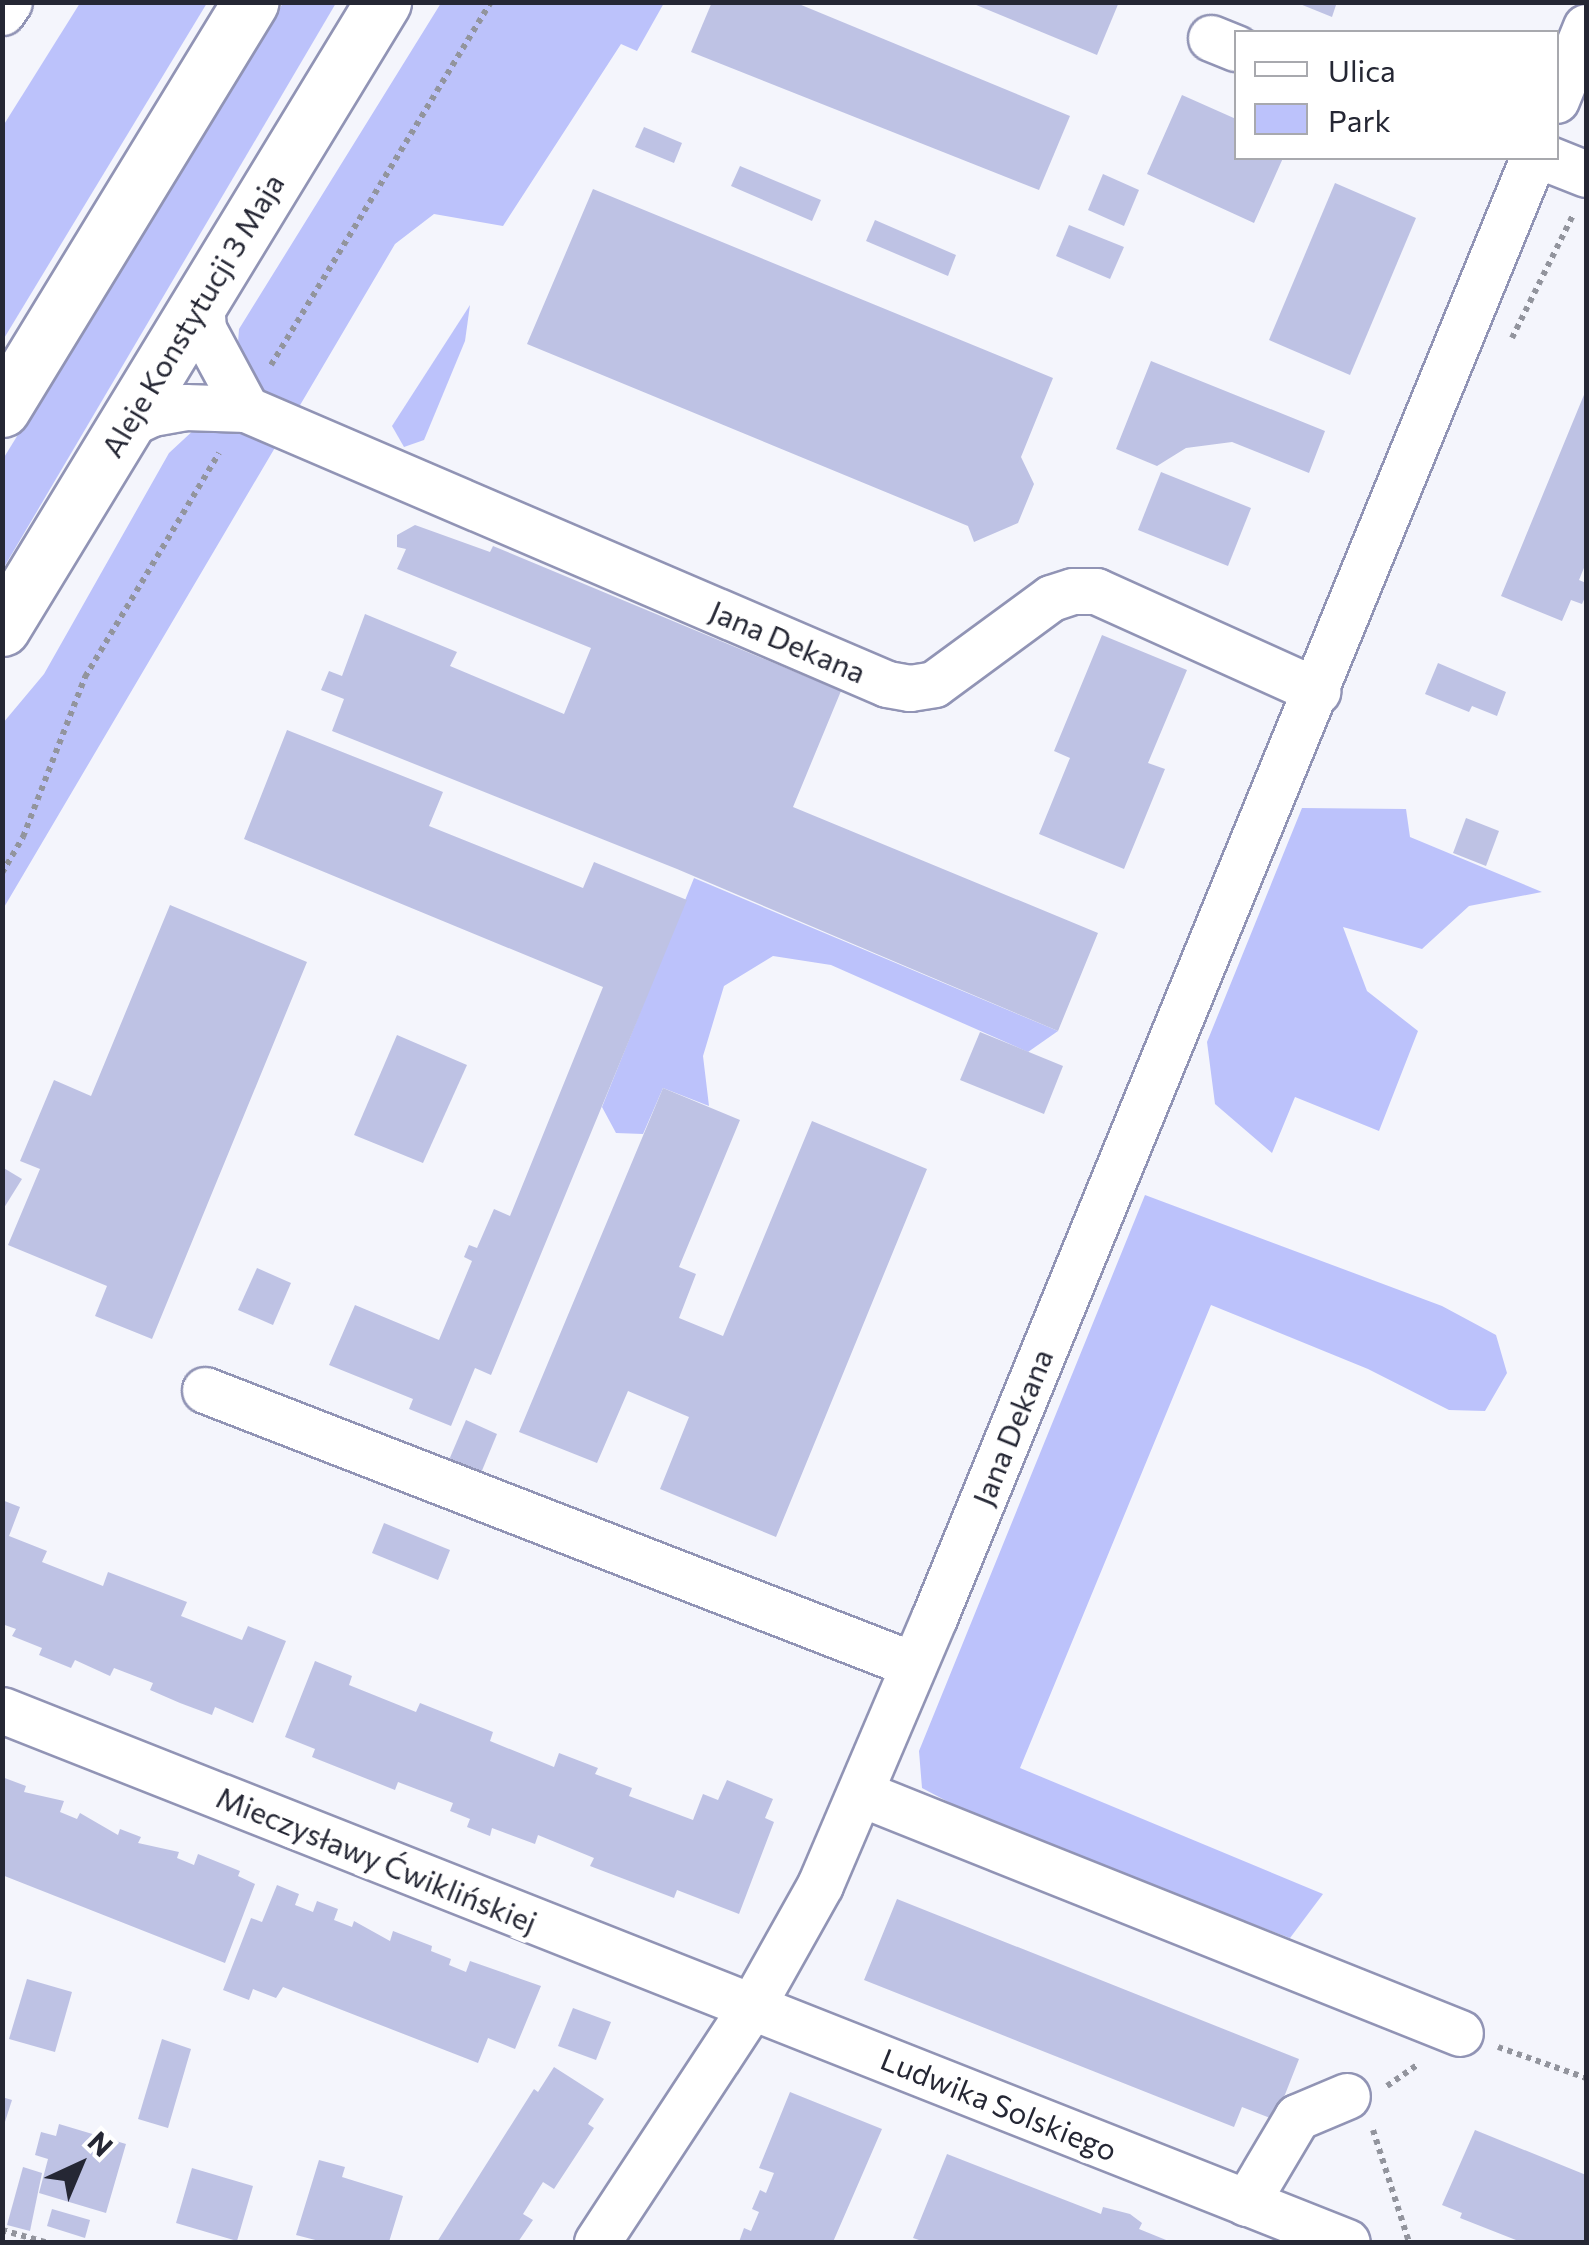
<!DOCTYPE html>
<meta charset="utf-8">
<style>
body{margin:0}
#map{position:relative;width:1589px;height:2245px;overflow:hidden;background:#f4f5fc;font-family:Commissioner,sans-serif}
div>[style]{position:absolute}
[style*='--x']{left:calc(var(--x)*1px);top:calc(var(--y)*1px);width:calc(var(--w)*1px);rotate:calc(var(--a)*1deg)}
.green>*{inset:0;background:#bcc2fb}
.building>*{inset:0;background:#bec2e4}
.path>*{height:6px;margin-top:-3px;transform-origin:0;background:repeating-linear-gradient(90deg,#92949d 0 5px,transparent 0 10px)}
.roads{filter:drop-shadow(2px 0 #9194b5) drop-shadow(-2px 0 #9194b5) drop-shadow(0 2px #9194b5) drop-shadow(0 -2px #9194b5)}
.minor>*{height:45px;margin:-22.5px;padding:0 22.5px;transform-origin:22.5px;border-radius:22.5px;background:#fff}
.major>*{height:55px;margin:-27.5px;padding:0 27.5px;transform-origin:27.5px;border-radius:27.5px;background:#fff}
span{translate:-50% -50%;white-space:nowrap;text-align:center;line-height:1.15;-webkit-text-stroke:10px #fff;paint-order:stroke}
.street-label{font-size:30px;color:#252734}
.frame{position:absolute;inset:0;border:5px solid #252734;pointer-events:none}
.legend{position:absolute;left:1234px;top:30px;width:325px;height:130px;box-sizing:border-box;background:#fff;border:2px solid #a8a9ae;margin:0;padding:12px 18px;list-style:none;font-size:30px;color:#252734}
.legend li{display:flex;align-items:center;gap:20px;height:50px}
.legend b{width:50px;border:2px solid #a8a9ae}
.north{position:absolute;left:30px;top:2115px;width:100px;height:100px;-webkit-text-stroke:8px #fff;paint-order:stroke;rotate:44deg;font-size:28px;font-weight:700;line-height:40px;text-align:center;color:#252734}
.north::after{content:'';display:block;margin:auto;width:35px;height:45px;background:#252734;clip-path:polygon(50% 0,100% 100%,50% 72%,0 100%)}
</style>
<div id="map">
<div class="green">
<div style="clip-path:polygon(80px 3px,207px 3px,3px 340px,3px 126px)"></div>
<div style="clip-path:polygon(283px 3px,336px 3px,3px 569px,3px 459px)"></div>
<div style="clip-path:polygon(441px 3px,664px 3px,637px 51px,621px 44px,503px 226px,434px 214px,395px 244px,3px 909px,3px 723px,44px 674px,169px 453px,197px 427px,237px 357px,239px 329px)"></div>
<div style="clip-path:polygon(470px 305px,465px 341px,424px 440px,404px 447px,392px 426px)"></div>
<div style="clip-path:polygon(1302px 808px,1406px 809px,1410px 837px,1542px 892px,1469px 906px,1422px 949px,1343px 927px,1367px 991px,1418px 1031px,1379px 1131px,1295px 1097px,1272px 1153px,1215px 1104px,1207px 1042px)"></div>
<div style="clip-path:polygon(694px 878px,941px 982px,1058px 1031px,1028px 1052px,831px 965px,773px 956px,724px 986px,703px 1056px,709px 1106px,663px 1088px,643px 1134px,616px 1133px,602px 1107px)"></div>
<div style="clip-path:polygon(1145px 1195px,1442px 1306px,1496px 1335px,1507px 1373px,1485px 1411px,1449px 1410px,1368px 1369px,1211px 1305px,1020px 1768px,1323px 1894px,1290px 1938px,990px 1824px,922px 1788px,919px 1751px)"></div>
</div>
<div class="building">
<div style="clip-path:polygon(712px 2px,794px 2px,1070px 116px,1039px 190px,691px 52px)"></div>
<div style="clip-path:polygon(969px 2px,1119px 2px,1097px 55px)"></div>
<div style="clip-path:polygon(1295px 2px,1337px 2px,1332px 17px)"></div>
<div style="clip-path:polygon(1182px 95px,1236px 119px,1236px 158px,1283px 158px,1254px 223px,1147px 174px)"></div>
<div style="clip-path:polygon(644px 127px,682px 143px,674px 163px,635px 147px)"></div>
<div style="clip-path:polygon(740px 166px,821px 200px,812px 221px,731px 186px)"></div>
<div style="clip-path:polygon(1103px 174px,1139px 190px,1124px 226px,1088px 210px)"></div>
<div style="clip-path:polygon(1335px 183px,1416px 218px,1350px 375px,1269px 340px)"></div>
<div style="clip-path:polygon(593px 189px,1053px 378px,1021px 457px,1034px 484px,1018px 523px,974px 542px,968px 526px,527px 344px)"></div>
<div style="clip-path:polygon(875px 220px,956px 255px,948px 276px,866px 241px)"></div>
<div style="clip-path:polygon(1069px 225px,1124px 247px,1110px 279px,1056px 256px)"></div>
<div style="clip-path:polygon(1151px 361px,1325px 431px,1309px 473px,1232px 442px,1186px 448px,1157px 466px,1116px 449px)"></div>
<div style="clip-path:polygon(1586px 390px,1586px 563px,1579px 580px,1586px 583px,1586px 595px,1582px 604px,1571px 600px,1562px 621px,1501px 596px)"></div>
<div style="clip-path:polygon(1161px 472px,1251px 508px,1228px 566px,1138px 530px)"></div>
<div style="clip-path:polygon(415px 525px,490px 552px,493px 546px,841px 691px,793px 807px,1098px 933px,1058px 1031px,677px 869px,332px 731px,344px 699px,321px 690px,329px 671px,342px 676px,365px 614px,457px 652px,450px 666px,564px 714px,591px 648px,397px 569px,406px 549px,397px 547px,397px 535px)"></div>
<div style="clip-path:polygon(1102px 635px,1187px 670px,1148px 763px,1165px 769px,1124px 869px,1039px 834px,1070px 758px,1054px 751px)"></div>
<div style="clip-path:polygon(1438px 663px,1506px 692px,1497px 716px,1472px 706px,1469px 712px,1425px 694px)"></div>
<div style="clip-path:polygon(287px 730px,443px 792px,429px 826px,583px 888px,594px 862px,687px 900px,491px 1375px,475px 1368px,451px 1426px,409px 1409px,413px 1399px,329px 1365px,355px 1305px,439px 1340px,472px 1261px,464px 1257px,469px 1245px,477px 1248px,494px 1209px,510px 1216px,603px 987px,244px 839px)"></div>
<div style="clip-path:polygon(1466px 818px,1499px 831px,1486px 866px,1453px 853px)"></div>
<div style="clip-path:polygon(170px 905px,307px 962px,152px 1339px,95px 1316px,107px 1286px,8px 1245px,40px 1169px,20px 1161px,54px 1080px,91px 1096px)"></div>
<div style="clip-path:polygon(980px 1032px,1063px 1066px,1044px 1114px,960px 1080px)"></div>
<div style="clip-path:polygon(397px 1035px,467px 1065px,423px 1163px,354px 1135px)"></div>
<div style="clip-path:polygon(663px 1088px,740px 1120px,679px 1267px,696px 1274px,679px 1318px,723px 1336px,812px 1121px,927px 1169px,776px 1537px,660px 1489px,689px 1417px,628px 1391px,597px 1463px,519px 1432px)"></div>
<div style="clip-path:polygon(2px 1167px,22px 1179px,2px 1211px)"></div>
<div style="clip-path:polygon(257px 1268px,291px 1283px,273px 1325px,238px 1310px)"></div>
<div style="clip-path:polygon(466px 1420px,497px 1434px,481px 1473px,449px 1460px)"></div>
<div style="clip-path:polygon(2px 1500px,20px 1507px,9px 1536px,47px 1551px,42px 1562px,103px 1586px,108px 1572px,187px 1602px,181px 1616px,242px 1640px,248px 1626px,286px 1641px,253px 1723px,215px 1707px,212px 1715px,180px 1703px,150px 1690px,153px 1683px,114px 1668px,110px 1676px,75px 1660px,71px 1668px,39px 1655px,42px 1648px,12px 1636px,16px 1629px,2px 1624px)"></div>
<div style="clip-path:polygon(384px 1523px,450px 1550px,438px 1580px,372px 1553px)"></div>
<div style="clip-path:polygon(315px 1661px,352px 1676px,349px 1685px,416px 1712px,420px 1703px,493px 1732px,490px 1741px,554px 1767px,559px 1753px,598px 1768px,595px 1774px,632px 1788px,629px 1796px,693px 1820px,703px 1794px,718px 1800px,727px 1780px,773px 1799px,765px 1818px,774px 1822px,739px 1914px,677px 1890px,674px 1898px,590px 1866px,594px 1858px,538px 1835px,535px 1844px,492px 1828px,490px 1836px,467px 1827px,470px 1819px,450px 1811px,453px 1803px,398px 1782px,395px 1790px,312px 1757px,315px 1749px,285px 1737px)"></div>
<div style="clip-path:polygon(2px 1777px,26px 1786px,24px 1792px,64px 1801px,60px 1812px,77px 1819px,80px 1813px,118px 1835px,120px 1829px,141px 1837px,138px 1843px,179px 1852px,177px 1858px,194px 1865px,198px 1854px,240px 1871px,238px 1876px,255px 1884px,225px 1963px,2px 1875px)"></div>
<div style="clip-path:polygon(277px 1885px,299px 1894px,295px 1905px,313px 1912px,317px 1901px,338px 1909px,334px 1920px,352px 1927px,354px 1921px,390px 1941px,393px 1931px,432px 1946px,431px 1951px,451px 1959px,449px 1965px,466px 1972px,470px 1961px,541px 1986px,515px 2049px,488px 2038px,478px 2063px,283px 1987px,276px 1998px,253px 1989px,249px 2000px,223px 1990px,251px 1918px,262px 1922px)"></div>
<div style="clip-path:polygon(897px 1899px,1299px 2059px,1275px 2120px,1242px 2107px,1234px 2127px,864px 1980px)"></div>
<div style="clip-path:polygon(27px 1979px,72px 1992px,55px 2052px,9px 2039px)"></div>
<div style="clip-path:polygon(573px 2008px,611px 2022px,596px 2060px,558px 2046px)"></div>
<div style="clip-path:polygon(162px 2039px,191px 2049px,168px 2128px,138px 2119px)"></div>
<div style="clip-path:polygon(554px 2067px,604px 2099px,588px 2124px,594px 2128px,554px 2189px,543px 2182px,523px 2214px,533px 2220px,518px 2242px,437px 2242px,534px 2089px,538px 2092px)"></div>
<div style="clip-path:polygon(790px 2092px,882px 2129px,833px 2242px,739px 2242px,744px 2228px,751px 2231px,759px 2212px,752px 2209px,760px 2190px,766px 2193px,774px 2173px,759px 2168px)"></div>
<div style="clip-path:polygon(2px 2097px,12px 2100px,3px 2128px,2px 2128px)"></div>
<div style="clip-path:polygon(59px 2124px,126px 2144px,106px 2213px,39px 2193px,48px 2159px,35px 2155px,41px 2132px,56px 2136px)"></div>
<div style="clip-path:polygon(1475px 2130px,1586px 2175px,1586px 2242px,1521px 2242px,1460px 2218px,1462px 2213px,1442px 2205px)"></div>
<div style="clip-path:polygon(947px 2154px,1101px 2214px,1103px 2207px,1130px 2214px,1142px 2223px,1139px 2229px,1171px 2242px,925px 2242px,913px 2238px)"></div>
<div style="clip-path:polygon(319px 2160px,345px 2167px,342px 2177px,403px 2196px,389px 2242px,323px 2242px,296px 2235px)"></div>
<div style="clip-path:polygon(23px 2167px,42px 2173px,30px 2231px,7px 2225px)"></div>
<div style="clip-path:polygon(192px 2168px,253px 2186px,237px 2241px,176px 2223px)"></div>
<div style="clip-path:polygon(52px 2209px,90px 2220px,85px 2238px,47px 2226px)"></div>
</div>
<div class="path">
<div style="--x:1512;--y:338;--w:137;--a:-63.6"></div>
<div style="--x:271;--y:365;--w:424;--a:-58.8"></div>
<div style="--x:2;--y:873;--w:42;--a:-59.7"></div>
<div style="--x:23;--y:837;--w:172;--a:-68.8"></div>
<div style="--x:85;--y:677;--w:261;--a:-59.1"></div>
<div style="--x:1498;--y:2047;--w:93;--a:19.4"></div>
<div style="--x:1387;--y:2086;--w:38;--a:-35"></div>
<div style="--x:1373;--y:2130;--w:118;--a:72.2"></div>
<div style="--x:2;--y:2230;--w:45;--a:15.6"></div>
</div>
<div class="roads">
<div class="minor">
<div style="--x:2;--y:12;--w:12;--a:-55"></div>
<div style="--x:1211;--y:38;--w:27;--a:22"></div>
<div style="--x:1556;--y:100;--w:79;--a:-67.7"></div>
<div style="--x:1546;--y:158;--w:43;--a:21.8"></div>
<div style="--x:201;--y:301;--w:28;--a:86"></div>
<div style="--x:203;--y:329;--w:91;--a:61.7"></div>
<div style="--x:124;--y:426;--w:31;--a:-25"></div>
<div style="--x:152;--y:413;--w:34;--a:-10"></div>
<div style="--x:185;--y:407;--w:61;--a:1.9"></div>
<div style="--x:246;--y:409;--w:697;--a:23.22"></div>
<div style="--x:887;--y:684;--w:23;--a:10"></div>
<div style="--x:910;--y:688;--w:24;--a:-9"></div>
<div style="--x:934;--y:684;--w:145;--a:-36.3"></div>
<div style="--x:1051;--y:598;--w:23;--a:-18"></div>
<div style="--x:1073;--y:591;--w:23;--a:0"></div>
<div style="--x:1096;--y:591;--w:243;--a:24.3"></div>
<div style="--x:205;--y:1390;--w:760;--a:21.2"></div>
<div style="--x:2;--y:1710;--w:1446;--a:21.58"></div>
<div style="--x:860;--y:1793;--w:646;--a:21.8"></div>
<div style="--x:1246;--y:2203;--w:100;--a:-59.3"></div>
<div style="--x:1297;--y:2117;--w:54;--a:-22.8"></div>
<div style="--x:597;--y:2242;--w:280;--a:-56.7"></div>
<div style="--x:751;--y:2008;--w:141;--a:-60.7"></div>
<div style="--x:820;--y:1885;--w:290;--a:-66.9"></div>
<div style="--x:934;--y:1618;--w:1578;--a:-67.69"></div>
</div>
<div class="major">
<div style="--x:2;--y:409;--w:477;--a:-58.6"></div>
<div style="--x:2;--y:628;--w:733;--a:-58.67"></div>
</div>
</div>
<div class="street-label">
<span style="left:192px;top:315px;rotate:-59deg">Aleje Konstytucji 3 Maja</span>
<span style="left:788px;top:641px;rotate:23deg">Jana Dekana</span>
<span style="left:1012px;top:1427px;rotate:-68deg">Jana Dekana</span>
<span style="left:377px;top:1859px;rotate:22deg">Mieczysławy Ćwiklińskiej</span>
<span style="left:999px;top:2104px;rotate:22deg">Ludwika Solskiego</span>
</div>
<div class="frame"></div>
<ul class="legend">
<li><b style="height:12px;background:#fff"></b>Ulica</li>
<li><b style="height:28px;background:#bcc2fb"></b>Park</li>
</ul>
<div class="north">N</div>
</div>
